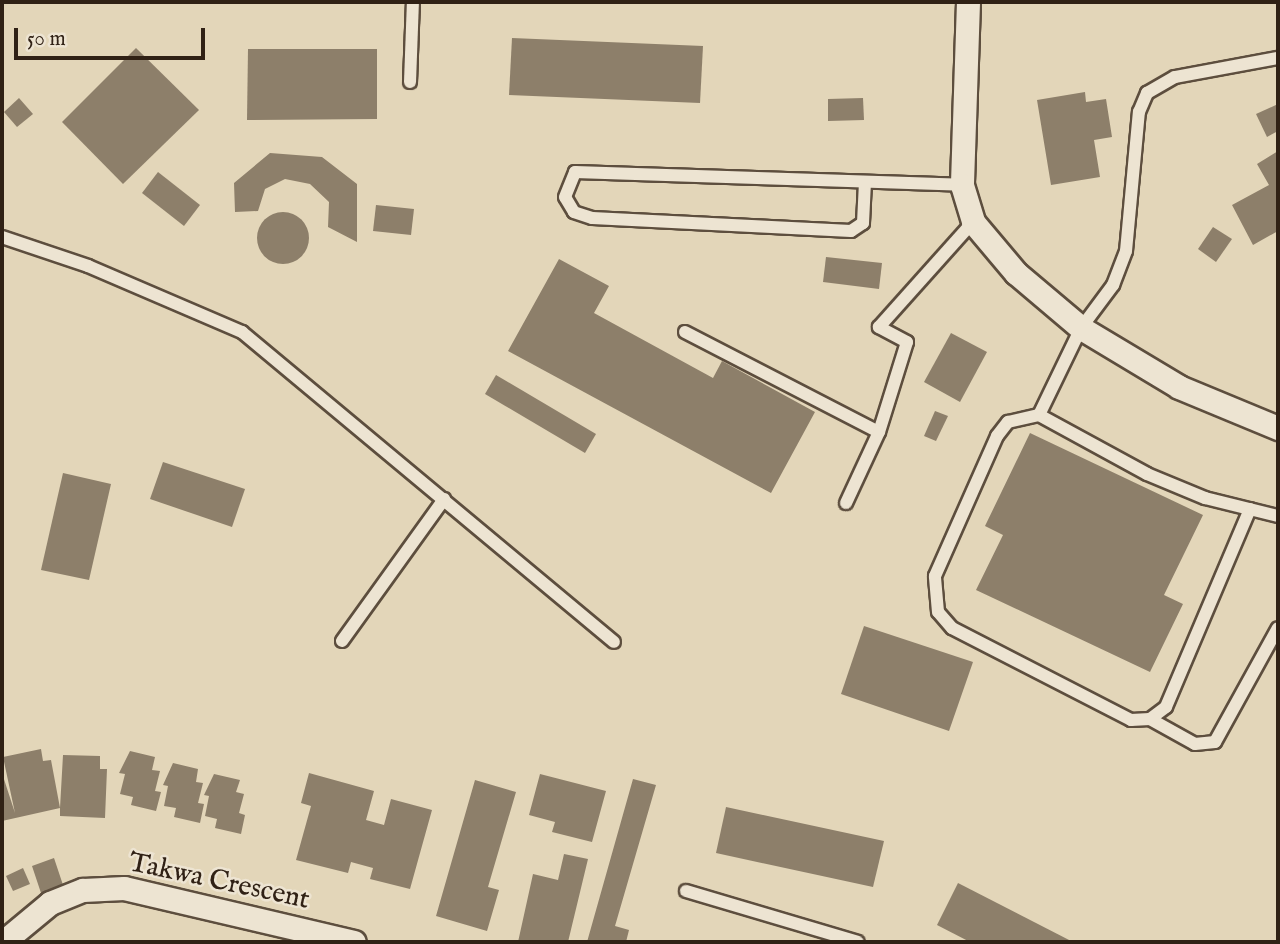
<!DOCTYPE html>
<style>
body{margin:0}
#map{position:relative;width:1280px;height:944px;overflow:hidden;background:#e3d6b9;font-family:"IM FELL English",serif}
div>[style]{position:absolute}
[style*='--x']{left:calc(var(--x)*1px);top:calc(var(--y)*1px);width:calc(var(--w)*1px);rotate:calc(var(--a)*1deg)}
.building>*{inset:0;background:#8d7f6a}
.round{border-radius:50%}
.roads{filter:drop-shadow(2px 0 #5d4e3e) drop-shadow(-2px 0 #5d4e3e) drop-shadow(0 2px #5d4e3e) drop-shadow(0 -2px #5d4e3e)}
.service>*{height:12px;margin:-6px;padding:0 6px;transform-origin:6px;border-radius:6px;background:#ede4d2}
.minor>*{height:23px;margin:-11.5px;padding:0 11.5px;transform-origin:11.5px;border-radius:11.5px;background:#ede4d2}
span{translate:-50% -50%;white-space:nowrap;text-align:center;line-height:1.15;-webkit-text-stroke:5px #ede4d2;paint-order:stroke}
.street-label{font-size:28px;color:#302115}
.frame{position:absolute;inset:0;border:4px solid #302115;pointer-events:none}
.scale{position:absolute;left:14px;top:28px;width:191px;height:32px;box-sizing:border-box;border:4px solid #302115;border-top:0;padding-left:9px;font-size:21px;line-height:24px;white-space:nowrap;color:#302115;-webkit-text-stroke:5px #ede4d2;paint-order:stroke}
</style>
<div id="map">
<div class="building">
<div style="clip-path:polygon(512px 38px,703px 46px,700px 103px,509px 95px)"></div>
<div style="clip-path:polygon(136px 48px,199px 110px,123px 184px,62px 122px)"></div>
<div style="clip-path:polygon(248px 49px,377px 49px,377px 119px,247px 120px)"></div>
<div style="clip-path:polygon(1085px 92px,1086px 102px,1106px 99px,1112px 137px,1094px 140px,1100px 177px,1051px 185px,1037px 100px)"></div>
<div style="clip-path:polygon(19px 98px,33px 114px,17px 127px,4px 112px)"></div>
<div style="clip-path:polygon(863px 98px,864px 120px,828px 121px,828px 99px)"></div>
<div style="clip-path:polygon(1278px 104px,1278px 131px,1267px 137px,1256px 114px)"></div>
<div style="clip-path:polygon(1278px 151px,1278px 231px,1253px 245px,1232px 205px,1269px 185px,1257px 164px)"></div>
<div style="clip-path:polygon(270px 153px,322px 157px,357px 184px,357px 242px,328px 227px,329px 202px,310px 184px,285px 179px,265px 189px,258px 211px,235px 212px,234px 183px)"></div>
<div style="clip-path:polygon(158px 172px,200px 205px,184px 226px,142px 193px)"></div>
<div style="clip-path:polygon(376px 205px,414px 209px,411px 235px,373px 231px)"></div>
<div class="round" style="left:257px;top:212px;width:52px;height:52px"></div>
<div style="clip-path:polygon(1213px 227px,1232px 239px,1216px 262px,1198px 249px)"></div>
<div style="clip-path:polygon(826px 257px,882px 263px,879px 289px,823px 282px)"></div>
<div style="clip-path:polygon(559px 259px,609px 286px,594px 313px,713px 378px,722px 361px,815px 412px,771px 493px,508px 351px)"></div>
<div style="clip-path:polygon(951px 333px,987px 352px,960px 402px,924px 382px)"></div>
<div style="clip-path:polygon(496px 375px,596px 434px,585px 453px,485px 394px)"></div>
<div style="clip-path:polygon(935px 411px,948px 416px,936px 441px,924px 436px)"></div>
<div style="clip-path:polygon(1030px 433px,1203px 515px,1164px 595px,1183px 604px,1150px 672px,976px 590px,1003px 535px,985px 526px)"></div>
<div style="clip-path:polygon(163px 462px,245px 489px,232px 527px,150px 499px)"></div>
<div style="clip-path:polygon(63px 473px,111px 484px,89px 580px,41px 570px)"></div>
<div style="clip-path:polygon(864px 626px,973px 662px,949px 731px,841px 694px)"></div>
<div style="clip-path:polygon(41px 749px,43px 761px,51px 760px,60px 808px,63px 755px,100px 756px,100px 769px,107px 769px,105px 818px,60px 816px,60px 808px,2px 821px,2px 773px,15px 813px,3px 757px)"></div>
<div style="clip-path:polygon(130px 751px,155px 757px,152px 770px,160px 771px,155px 791px,161px 792px,156px 811px,131px 805px,133px 797px,120px 794px,125px 774px,119px 773px)"></div>
<div style="clip-path:polygon(173px 763px,198px 769px,196px 782px,203px 783px,198px 803px,204px 804px,200px 823px,174px 817px,176px 808px,164px 806px,168px 786px,163px 785px)"></div>
<div style="clip-path:polygon(309px 773px,374px 791px,366px 820px,384px 825px,391px 799px,432px 810px,410px 889px,370px 879px,373px 868px,351px 862px,348px 873px,296px 860px,311px 806px,301px 803px)"></div>
<div style="clip-path:polygon(214px 774px,240px 780px,236px 792px,244px 794px,239px 813px,245px 815px,241px 834px,215px 828px,217px 819px,205px 816px,209px 796px,204px 795px)"></div>
<div style="clip-path:polygon(540px 774px,606px 791px,592px 842px,552px 832px,555px 822px,529px 815px)"></div>
<div style="clip-path:polygon(633px 779px,656px 785px,615px 926px,629px 930px,626px 942px,587px 942px)"></div>
<div style="clip-path:polygon(475px 780px,516px 792px,488px 887px,499px 890px,487px 931px,436px 916px)"></div>
<div style="clip-path:polygon(726px 807px,884px 841px,873px 887px,716px 853px)"></div>
<div style="clip-path:polygon(564px 854px,588px 859px,568px 942px,518px 942px,533px 874px,558px 880px)"></div>
<div style="clip-path:polygon(54px 858px,63px 885px,41px 893px,32px 866px)"></div>
<div style="clip-path:polygon(23px 868px,30px 884px,13px 891px,6px 876px)"></div>
<div style="clip-path:polygon(958px 883px,1073px 942px,970px 942px,937px 925px)"></div>
</div>
<div class="roads">
<div class="service">
<div style="--x:410;--y:82;--w:80;--a:-87.9"></div>
<div style="--x:865;--y:182;--w:41;--a:92.8"></div>
<div style="--x:863;--y:223;--w:14;--a:146"></div>
<div style="--x:851;--y:231;--w:259;--a:-177.1"></div>
<div style="--x:592;--y:218;--w:19;--a:-162"></div>
<div style="--x:574;--y:212;--w:17;--a:-121"></div>
<div style="--x:565;--y:197;--w:27;--a:-68"></div>
<div style="--x:575;--y:172;--w:387;--a:1.9"></div>
<div style="--x:2;--y:237;--w:91;--a:18.6"></div>
<div style="--x:88;--y:266;--w:168;--a:23.2"></div>
<div style="--x:242;--y:332;--w:484;--a:39.8"></div>
<div style="--x:685;--y:332;--w:218;--a:27.3"></div>
<div style="--x:879;--y:432;--w:94;--a:-72.7"></div>
<div style="--x:907;--y:342;--w:32;--a:-152"></div>
<div style="--x:879;--y:327;--w:141;--a:-48.2"></div>
<div style="--x:1039;--y:415;--w:123;--a:28.6"></div>
<div style="--x:1147;--y:474;--w:63;--a:22.5"></div>
<div style="--x:1205;--y:498;--w:75;--a:13.9"></div>
<div style="--x:846;--y:503;--w:78;--a:-65.1"></div>
<div style="--x:1250;--y:509;--w:215;--a:113"></div>
<div style="--x:1166;--y:707;--w:20;--a:143"></div>
<div style="--x:1150;--y:719;--w:19;--a:177"></div>
<div style="--x:1131;--y:720;--w:201;--a:-152.8"></div>
<div style="--x:952;--y:628;--w:21;--a:-131"></div>
<div style="--x:938;--y:612;--w:36;--a:-95"></div>
<div style="--x:935;--y:576;--w:153;--a:-66.1"></div>
<div style="--x:997;--y:436;--w:18;--a:-52"></div>
<div style="--x:1008;--y:422;--w:32;--a:-13"></div>
<div style="--x:1039;--y:415;--w:97;--a:-64.2"></div>
<div style="--x:1081;--y:328;--w:54;--a:-53.3"></div>
<div style="--x:1113;--y:285;--w:36;--a:-69"></div>
<div style="--x:1126;--y:251;--w:140;--a:-84.7"></div>
<div style="--x:1139;--y:112;--w:21;--a:-67"></div>
<div style="--x:1147;--y:93;--w:32;--a:-30"></div>
<div style="--x:1175;--y:77;--w:105;--a:-10.5"></div>
<div style="--x:342;--y:641;--w:175;--a:-54.3"></div>
<div style="--x:1150;--y:719;--w:51;--a:29.1"></div>
<div style="--x:1195;--y:744;--w:20;--a:-6"></div>
<div style="--x:1215;--y:742;--w:130;--a:-61.1"></div>
<div style="--x:686;--y:891;--w:179;--a:16.5"></div>
</div>
<div class="minor">
<div style="--x:968;--y:2;--w:183;--a:91.9"></div>
<div style="--x:962;--y:185;--w:39;--a:73"></div>
<div style="--x:973;--y:222;--w:67;--a:49.9"></div>
<div style="--x:1016;--y:273;--w:85;--a:40.2"></div>
<div style="--x:1081;--y:328;--w:114;--a:31"></div>
<div style="--x:1179;--y:387;--w:107;--a:22.5"></div>
<div style="--x:3;--y:942;--w:61;--a:-39.7"></div>
<div style="--x:50;--y:903;--w:35;--a:-22"></div>
<div style="--x:83;--y:890;--w:41;--a:-2.8"></div>
<div style="--x:124;--y:888;--w:236;--a:13.2"></div>
</div>
</div>
<div class="street-label">
<span style="left:219px;top:882px;rotate:12deg">Takwa Crescent</span>
</div>
<div class="frame"></div>
<div class="scale">50 m</div>
</div>
